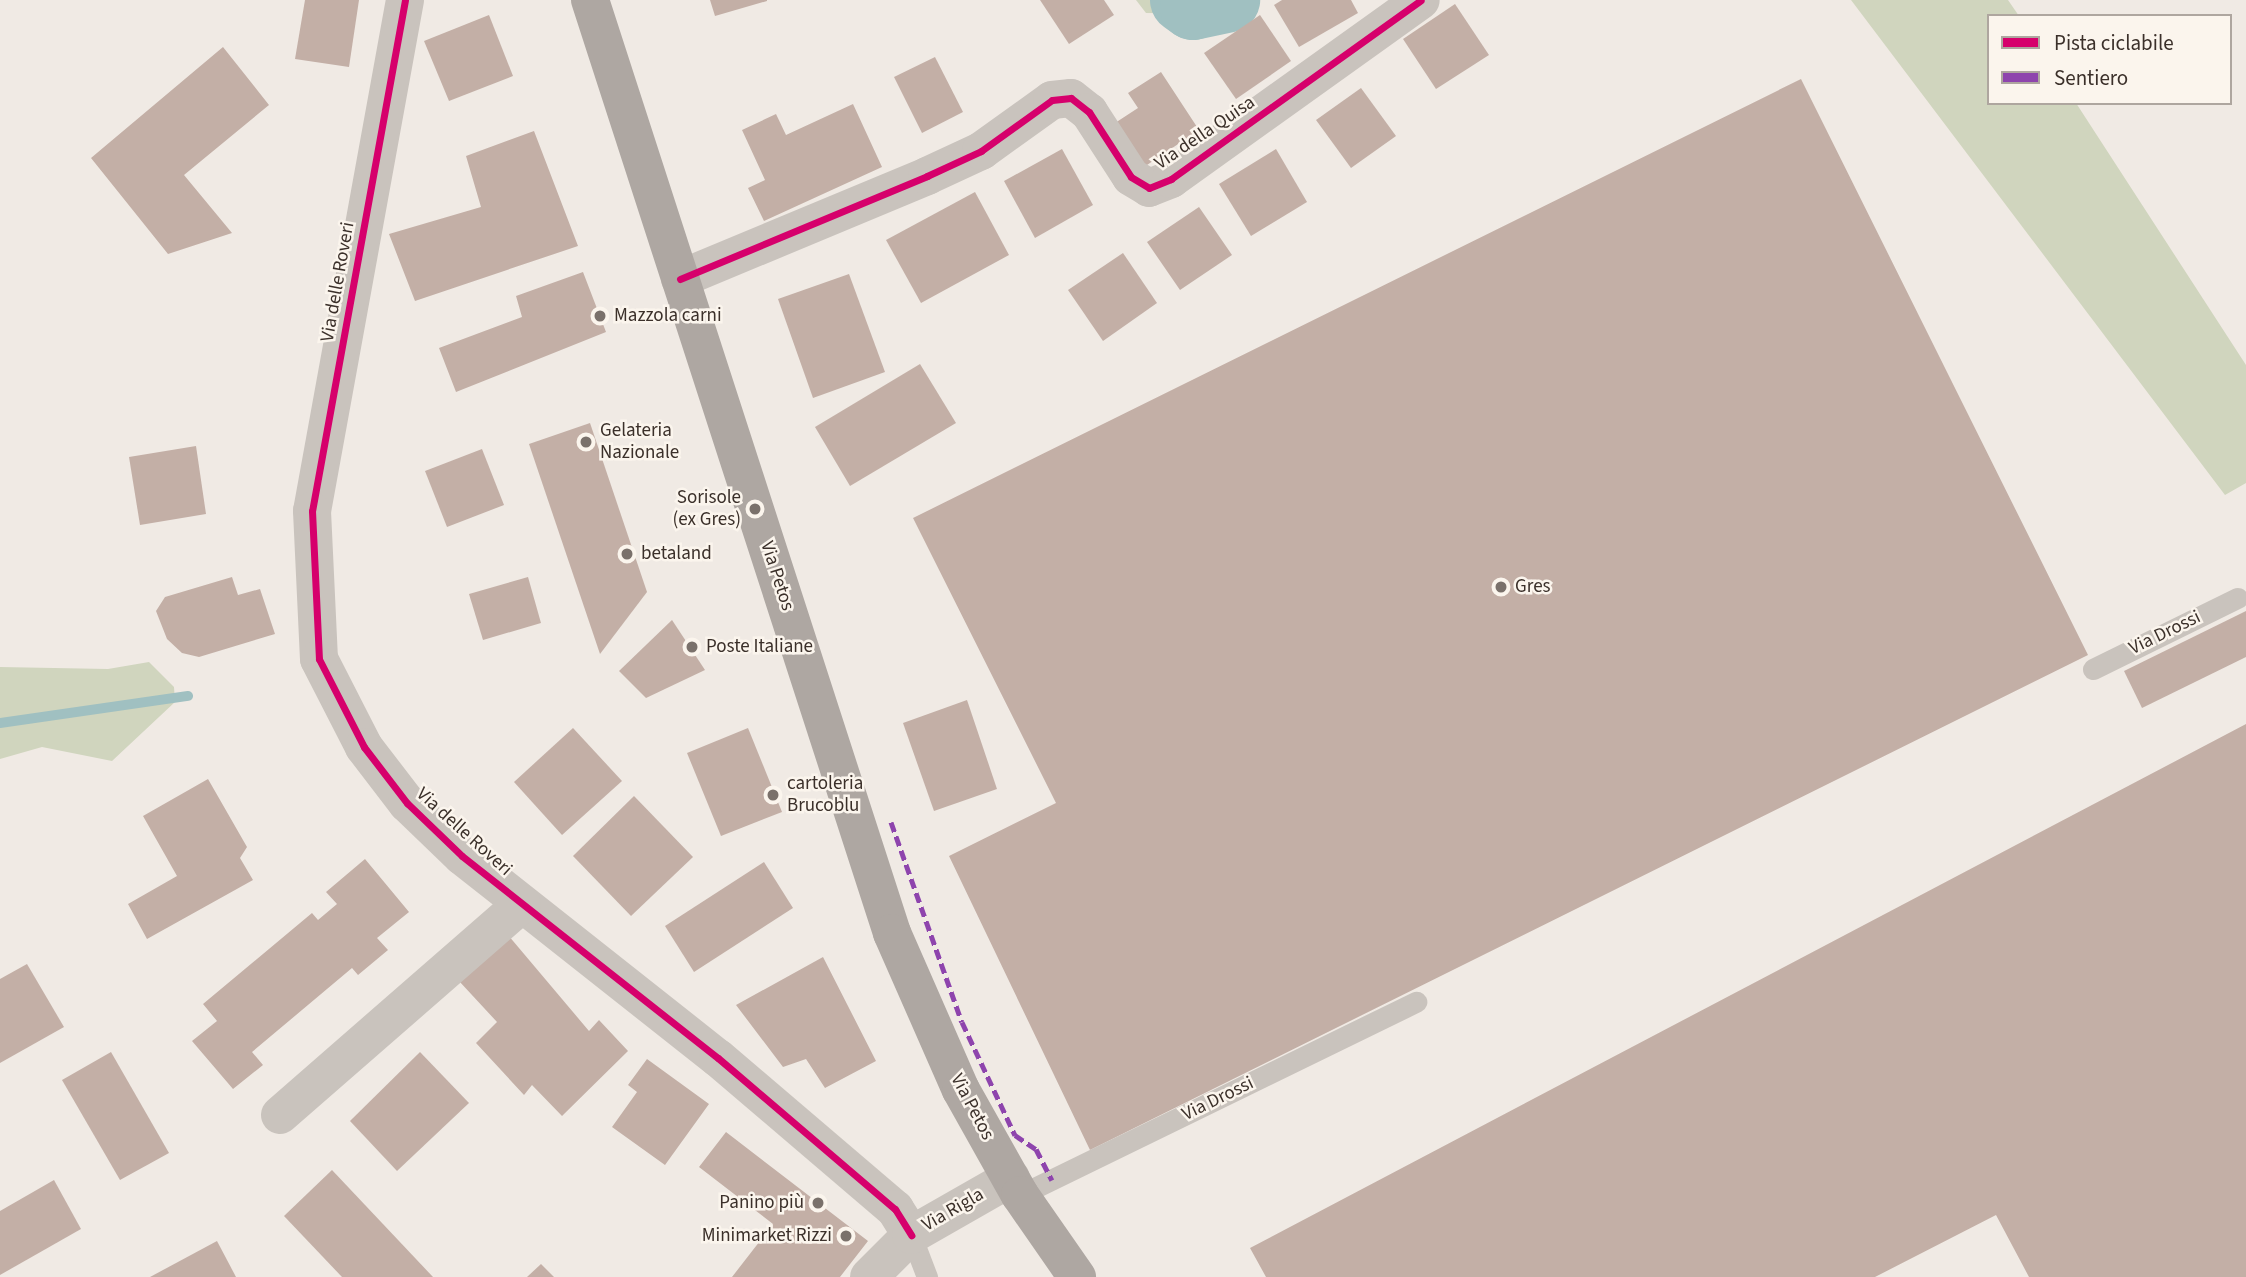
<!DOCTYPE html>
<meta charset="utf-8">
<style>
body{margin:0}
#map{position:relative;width:2246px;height:1277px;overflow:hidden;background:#f0eae4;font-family:"Source Sans 3",sans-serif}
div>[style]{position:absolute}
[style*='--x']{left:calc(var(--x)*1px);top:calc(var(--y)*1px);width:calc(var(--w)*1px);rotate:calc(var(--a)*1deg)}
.green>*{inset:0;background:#d0d5be}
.stream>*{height:10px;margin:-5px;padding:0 5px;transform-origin:5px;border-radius:5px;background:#a0c0c1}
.river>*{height:66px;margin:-33px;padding:0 33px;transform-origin:33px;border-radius:33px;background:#a0c0c1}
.building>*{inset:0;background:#c3afa6}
.lane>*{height:21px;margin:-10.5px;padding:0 10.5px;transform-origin:10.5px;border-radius:10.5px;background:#c9c3bd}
.street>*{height:38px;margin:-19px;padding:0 19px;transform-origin:19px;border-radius:19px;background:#c9c3bd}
.primary>*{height:38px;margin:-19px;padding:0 19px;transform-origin:19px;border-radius:19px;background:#aea7a2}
.quiet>*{height:5px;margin-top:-2.5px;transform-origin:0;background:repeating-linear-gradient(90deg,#8e44ad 0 10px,transparent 0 15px)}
.cycleway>*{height:7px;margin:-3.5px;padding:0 3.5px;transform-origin:3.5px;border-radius:3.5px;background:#d6006c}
.dots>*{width:19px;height:19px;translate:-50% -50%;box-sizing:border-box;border:4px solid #fbf5ed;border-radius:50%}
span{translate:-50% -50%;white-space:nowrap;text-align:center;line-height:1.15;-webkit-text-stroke:5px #fbf5ed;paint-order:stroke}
.street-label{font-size:19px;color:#3b302a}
.poi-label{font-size:19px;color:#3b302a}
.left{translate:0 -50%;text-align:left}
.right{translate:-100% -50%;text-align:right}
.legend{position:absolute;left:1987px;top:14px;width:245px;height:91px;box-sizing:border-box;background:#fbf5ed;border:2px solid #aea69f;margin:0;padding:9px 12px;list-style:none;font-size:21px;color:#3b302a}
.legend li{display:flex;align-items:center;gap:14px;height:35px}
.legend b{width:35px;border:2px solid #aea69f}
</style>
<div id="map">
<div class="green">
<div style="clip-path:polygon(1136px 0,1248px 0,1214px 14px,1146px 13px)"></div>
<div style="clip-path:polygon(1851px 0,2008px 0,2019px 16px,1989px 16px,1989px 103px,2076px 103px,2246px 365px,2246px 483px,2225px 495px)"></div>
<div style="clip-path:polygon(149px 662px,174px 687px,175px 702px,112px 761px,42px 747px,0 759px,0 667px,108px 669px)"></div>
</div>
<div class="stream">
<div style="--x:0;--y:723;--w:190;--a:-8.2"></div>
</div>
<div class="river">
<div style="--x:1183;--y:0;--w:12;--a:35"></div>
<div style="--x:1193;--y:7;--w:35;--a:-12"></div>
</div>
<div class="building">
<div style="clip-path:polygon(305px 0,359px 0,349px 67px,295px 59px)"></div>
<div style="clip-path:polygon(710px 0,767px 0,767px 1px,715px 16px)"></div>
<div style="clip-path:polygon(1040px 0,1104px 0,1114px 15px,1069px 44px)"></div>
<div style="clip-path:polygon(1282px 0,1351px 0,1358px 13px,1299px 47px,1274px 5px)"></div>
<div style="clip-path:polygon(1455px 4px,1489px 55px,1436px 89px,1403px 39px)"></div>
<div style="clip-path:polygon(489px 15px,513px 76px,449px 101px,424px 41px)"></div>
<div style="clip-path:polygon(1260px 15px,1291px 61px,1236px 99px,1204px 53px)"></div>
<div style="clip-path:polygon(223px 47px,269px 105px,184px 175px,232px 233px,168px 254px,91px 158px)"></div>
<div style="clip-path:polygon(935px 57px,963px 112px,922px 133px,894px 77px)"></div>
<div style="clip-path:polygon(1161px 72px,1199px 130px,1144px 167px,1115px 123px,1138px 108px,1128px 93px)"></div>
<div style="clip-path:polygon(1801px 79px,2088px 655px,1090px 1150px,949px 856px,1056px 803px,913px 518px)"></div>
<div style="clip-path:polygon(1361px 88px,1396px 136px,1351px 168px,1316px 120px)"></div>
<div style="clip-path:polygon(853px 104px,882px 167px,764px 221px,748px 188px,765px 180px,742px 130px,776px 114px,786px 135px)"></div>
<div style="clip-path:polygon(534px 131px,578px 246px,415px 301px,389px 234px,481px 207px,466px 156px)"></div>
<div style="clip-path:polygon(1062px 149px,1093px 205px,1035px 238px,1004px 181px)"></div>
<div style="clip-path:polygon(1276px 149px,1307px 202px,1251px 236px,1219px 184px)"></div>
<div style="clip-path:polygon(975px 192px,1009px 255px,921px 303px,886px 240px)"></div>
<div style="clip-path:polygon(1199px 207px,1232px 255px,1180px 290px,1147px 242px)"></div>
<div style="clip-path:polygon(1123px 253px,1157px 303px,1103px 341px,1068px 290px)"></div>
<div style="clip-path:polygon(583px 272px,606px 332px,456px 392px,439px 348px,522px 317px,516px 296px)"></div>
<div style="clip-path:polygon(849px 274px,885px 372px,813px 398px,778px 299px)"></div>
<div style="clip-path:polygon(920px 364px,956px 423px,850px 486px,815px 427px)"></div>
<div style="clip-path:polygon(590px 423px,647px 592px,600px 654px,529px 444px)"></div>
<div style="clip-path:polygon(196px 446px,206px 514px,140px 525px,129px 457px)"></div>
<div style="clip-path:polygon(482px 449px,504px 505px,447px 527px,425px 471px)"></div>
<div style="clip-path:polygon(232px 577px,238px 595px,260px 589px,275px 634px,199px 657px,182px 653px,167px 639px,156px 611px,165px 597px)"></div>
<div style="clip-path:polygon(528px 577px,541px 623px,483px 640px,469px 594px)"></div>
<div style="clip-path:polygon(2246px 611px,2246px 657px,2142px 708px,2124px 671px)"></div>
<div style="clip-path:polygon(672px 620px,705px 670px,646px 698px,619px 671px)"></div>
<div style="clip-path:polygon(967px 700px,997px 789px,934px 811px,903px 723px)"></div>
<div style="clip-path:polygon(2246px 724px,2246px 1277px,2029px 1277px,1996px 1215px,1875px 1277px,1266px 1277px,1250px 1248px)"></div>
<div style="clip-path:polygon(573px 728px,622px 781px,562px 835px,514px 782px)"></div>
<div style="clip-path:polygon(748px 728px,782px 812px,721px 836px,687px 753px)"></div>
<div style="clip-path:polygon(208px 779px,247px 847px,240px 858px,253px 880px,147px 939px,128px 904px,177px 876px,143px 816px)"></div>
<div style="clip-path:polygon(634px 796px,693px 857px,631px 916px,573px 856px)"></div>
<div style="clip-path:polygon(365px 859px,409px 912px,377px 938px,388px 950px,358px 975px,352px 968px,252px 1052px,263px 1065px,233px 1089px,192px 1041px,217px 1021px,203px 1004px,312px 913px,318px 920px,337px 904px,326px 892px)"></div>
<div style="clip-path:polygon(764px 862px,793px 908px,694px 972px,665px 926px)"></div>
<div style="clip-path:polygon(508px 935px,589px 1031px,599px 1020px,628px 1051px,562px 1116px,532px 1085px,524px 1095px,476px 1043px,497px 1022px,459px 981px)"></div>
<div style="clip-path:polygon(823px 957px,876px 1061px,825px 1088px,806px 1059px,783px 1067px,736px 1005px)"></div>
<div style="clip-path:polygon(27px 964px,64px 1027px,0 1063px,0 979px)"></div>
<div style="clip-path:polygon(111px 1052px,169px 1153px,120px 1180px,62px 1080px)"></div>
<div style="clip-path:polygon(420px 1052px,469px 1103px,397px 1171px,350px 1121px)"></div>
<div style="clip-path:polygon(647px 1059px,709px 1104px,665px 1165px,612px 1127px,637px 1092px,628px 1085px)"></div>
<div style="clip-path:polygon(726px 1132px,868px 1241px,840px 1277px,732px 1277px,773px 1224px,699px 1167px)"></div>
<div style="clip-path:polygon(332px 1170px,433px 1277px,342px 1277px,284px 1216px)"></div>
<div style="clip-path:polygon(54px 1180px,81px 1229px,0 1275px,0 1211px)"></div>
<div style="clip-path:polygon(217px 1241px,236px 1277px,150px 1277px)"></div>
<div style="clip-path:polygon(541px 1264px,554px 1277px,527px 1277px)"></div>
</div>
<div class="lane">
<div style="--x:2093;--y:669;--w:161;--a:-26.2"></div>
<div style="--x:1020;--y:1195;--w:441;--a:-26"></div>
<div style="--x:911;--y:1235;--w:45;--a:69.1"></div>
</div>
<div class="street">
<div style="--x:405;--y:0;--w:519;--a:100.31"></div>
<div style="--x:312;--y:511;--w:148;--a:87.3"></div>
<div style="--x:319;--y:659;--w:99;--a:62.9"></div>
<div style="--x:364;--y:747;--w:71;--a:52.5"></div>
<div style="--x:407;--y:803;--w:76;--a:43.9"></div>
<div style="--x:462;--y:856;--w:326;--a:38.3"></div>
<div style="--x:718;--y:1058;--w:233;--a:40.5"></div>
<div style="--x:895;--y:1209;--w:31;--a:58"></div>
<div style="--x:680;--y:279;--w:268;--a:-22.6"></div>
<div style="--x:927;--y:176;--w:60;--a:-24.8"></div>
<div style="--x:981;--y:151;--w:87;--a:-35.7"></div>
<div style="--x:1052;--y:100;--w:19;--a:-6"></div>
<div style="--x:1071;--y:98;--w:23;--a:38"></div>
<div style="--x:1089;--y:112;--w:77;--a:57.1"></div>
<div style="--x:1131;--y:177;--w:21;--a:31"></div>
<div style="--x:1149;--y:188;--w:24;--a:-22"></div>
<div style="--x:1171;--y:179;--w:307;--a:-35.6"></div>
<div style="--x:280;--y:1115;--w:321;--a:-41.1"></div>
<div style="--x:869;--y:1277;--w:59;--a:-45"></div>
<div style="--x:911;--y:1235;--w:115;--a:-29.7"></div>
</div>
<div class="primary">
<div style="--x:590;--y:0;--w:981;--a:72.06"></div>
<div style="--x:892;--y:933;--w:171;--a:66.3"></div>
<div style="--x:961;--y:1090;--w:120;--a:60.7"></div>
<div style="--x:1020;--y:1195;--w:100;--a:55.2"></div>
</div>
<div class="quiet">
<div style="--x:891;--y:822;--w:212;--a:70.5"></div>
<div style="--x:962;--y:1022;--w:125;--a:64.9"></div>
<div style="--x:1015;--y:1135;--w:25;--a:34"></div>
<div style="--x:1036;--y:1149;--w:35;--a:63"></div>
</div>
<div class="cycleway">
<div style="--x:405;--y:0;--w:519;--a:100.31"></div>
<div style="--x:312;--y:511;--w:148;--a:87.3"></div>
<div style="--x:319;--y:659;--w:99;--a:62.9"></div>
<div style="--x:364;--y:747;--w:71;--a:52.5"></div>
<div style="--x:407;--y:803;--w:76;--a:43.9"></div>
<div style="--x:462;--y:856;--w:326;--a:38.3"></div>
<div style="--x:718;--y:1058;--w:233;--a:40.5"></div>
<div style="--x:895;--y:1209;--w:31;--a:58"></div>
<div style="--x:680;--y:279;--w:268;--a:-22.6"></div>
<div style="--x:927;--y:176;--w:60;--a:-24.8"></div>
<div style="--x:981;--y:151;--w:87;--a:-35.7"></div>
<div style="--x:1052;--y:100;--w:19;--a:-6"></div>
<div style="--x:1071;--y:98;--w:23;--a:38"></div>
<div style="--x:1089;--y:112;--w:77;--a:57.1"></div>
<div style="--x:1131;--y:177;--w:21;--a:31"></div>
<div style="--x:1149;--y:188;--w:24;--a:-22"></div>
<div style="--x:1171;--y:179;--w:307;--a:-35.6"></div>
</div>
<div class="dots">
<div style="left:600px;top:316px;background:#7a716b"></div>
<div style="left:586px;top:442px;background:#7a716b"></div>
<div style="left:755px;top:509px;background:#7a716b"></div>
<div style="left:627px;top:554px;background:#7a716b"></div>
<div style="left:1501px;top:587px;background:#7a716b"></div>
<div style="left:692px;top:647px;background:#7a716b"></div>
<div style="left:773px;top:795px;background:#7a716b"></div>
<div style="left:818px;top:1203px;background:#7a716b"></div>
<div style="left:846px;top:1236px;background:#7a716b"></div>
</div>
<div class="street-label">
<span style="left:1205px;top:133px;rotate:-34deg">Via della Quisa</span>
<span style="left:338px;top:282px;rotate:-80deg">Via delle Roveri</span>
<span style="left:777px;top:576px;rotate:72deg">Via Petos</span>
<span style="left:2165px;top:633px;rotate:-26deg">Via Drossi</span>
<span style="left:464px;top:832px;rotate:42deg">Via delle Roveri</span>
<span style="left:1218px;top:1099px;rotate:-26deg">Via Drossi</span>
<span style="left:972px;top:1107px;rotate:62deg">Via Petos</span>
<span style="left:953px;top:1210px;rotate:-30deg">Via Rigla</span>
</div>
<div class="poi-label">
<span class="left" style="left:614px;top:316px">Mazzola carni</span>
<span class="left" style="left:600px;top:442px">Gelateria<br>Nazionale</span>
<span class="right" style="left:741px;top:509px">Sorisole<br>(ex Gres)</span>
<span class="left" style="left:641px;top:554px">betaland</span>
<span class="left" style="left:1515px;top:587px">Gres</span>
<span class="left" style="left:706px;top:647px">Poste Italiane</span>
<span class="left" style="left:787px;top:795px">cartoleria<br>Brucoblu</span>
<span class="right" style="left:804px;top:1203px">Panino più</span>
<span class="right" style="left:832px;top:1236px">Minimarket Rizzi</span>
</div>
<ul class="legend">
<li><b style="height:9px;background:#d6006c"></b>Pista ciclabile</li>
<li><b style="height:9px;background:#8e44ad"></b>Sentiero</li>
</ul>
</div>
